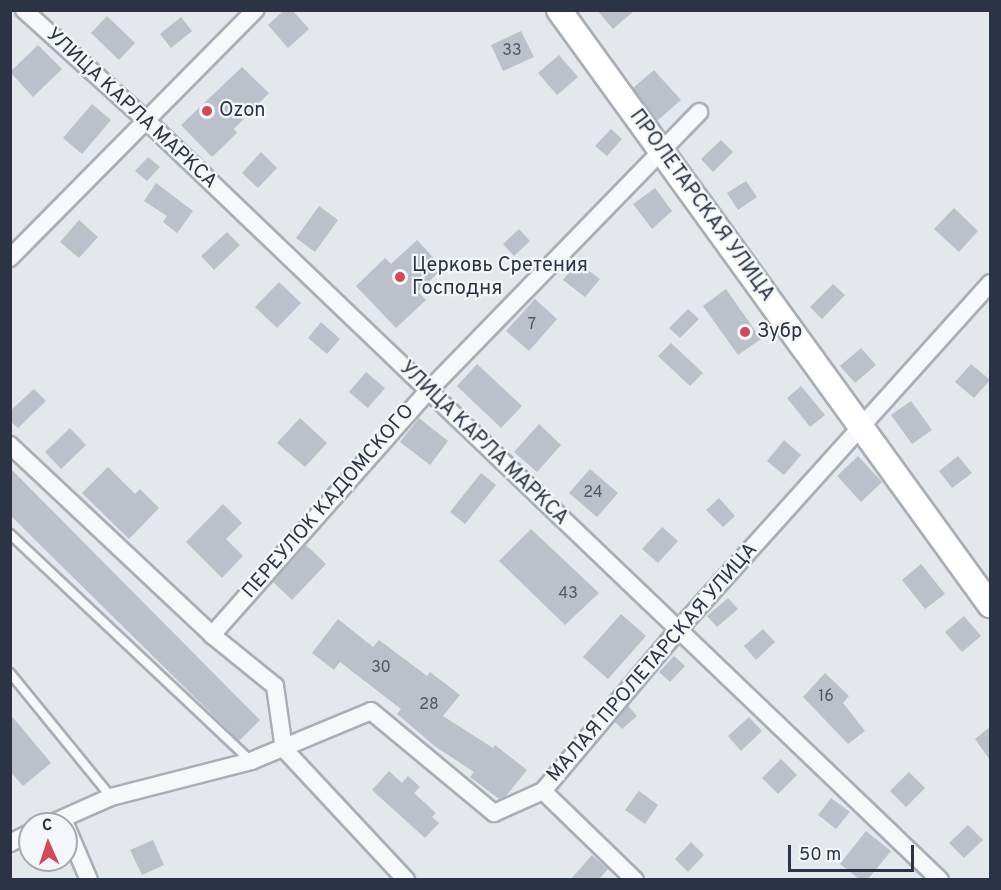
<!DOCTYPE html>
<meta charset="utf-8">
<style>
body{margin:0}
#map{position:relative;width:1001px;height:890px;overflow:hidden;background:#e4e7ec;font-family:Overpass,sans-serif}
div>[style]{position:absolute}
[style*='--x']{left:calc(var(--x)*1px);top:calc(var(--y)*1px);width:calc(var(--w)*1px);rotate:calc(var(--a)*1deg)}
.building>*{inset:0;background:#bbc0ca}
.roads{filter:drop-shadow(2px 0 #a9aeb7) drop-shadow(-2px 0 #a9aeb7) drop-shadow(0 2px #a9aeb7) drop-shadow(0 -2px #a9aeb7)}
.service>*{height:8px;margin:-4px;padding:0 4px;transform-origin:4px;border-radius:4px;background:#f7f8fa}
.minor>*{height:16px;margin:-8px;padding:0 8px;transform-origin:8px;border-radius:8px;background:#f7f8fa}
.secondary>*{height:24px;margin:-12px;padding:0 12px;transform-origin:12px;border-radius:12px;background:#fff}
.dots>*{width:16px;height:16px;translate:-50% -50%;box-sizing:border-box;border:3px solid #f4f6f9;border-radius:50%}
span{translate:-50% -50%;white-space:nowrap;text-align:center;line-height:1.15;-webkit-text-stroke:4.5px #f4f6f9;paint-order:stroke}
.number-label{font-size:16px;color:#4f5766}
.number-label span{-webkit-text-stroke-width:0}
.street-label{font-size:20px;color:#2b3445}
.poi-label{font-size:20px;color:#2b3445}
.left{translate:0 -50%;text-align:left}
.frame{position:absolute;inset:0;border:12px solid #2b3445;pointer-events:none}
.north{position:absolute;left:18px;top:812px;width:60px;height:60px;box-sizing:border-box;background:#f4f6f9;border:2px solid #a4a8b1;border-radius:50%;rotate:357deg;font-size:16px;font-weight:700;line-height:24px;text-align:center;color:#2b3445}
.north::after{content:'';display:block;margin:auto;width:21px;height:27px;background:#d1495b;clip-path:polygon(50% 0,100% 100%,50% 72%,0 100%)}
.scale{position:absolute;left:788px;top:845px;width:126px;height:27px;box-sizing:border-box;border:3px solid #2b3445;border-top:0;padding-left:8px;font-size:18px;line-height:21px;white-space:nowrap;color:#2b3445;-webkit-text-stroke:4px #f4f6f9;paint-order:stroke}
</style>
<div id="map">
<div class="building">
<div style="clip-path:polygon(284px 10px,292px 10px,309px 29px,288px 48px,268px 25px)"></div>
<div style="clip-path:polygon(597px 10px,635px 10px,613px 29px)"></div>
<div style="clip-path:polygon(107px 16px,135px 43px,119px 60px,91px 33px)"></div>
<div style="clip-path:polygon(181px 17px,192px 31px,171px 48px,160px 34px)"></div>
<div style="clip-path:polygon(521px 31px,534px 57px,503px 71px,491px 45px)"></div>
<div style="clip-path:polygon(38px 45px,62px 69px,33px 97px,10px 72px)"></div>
<div style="clip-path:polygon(559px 55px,578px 77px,557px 95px,538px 73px)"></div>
<div style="clip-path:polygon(242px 67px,269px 93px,234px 129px,237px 133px,212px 157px,181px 125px)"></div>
<div style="clip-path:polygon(654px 70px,681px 100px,657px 121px,633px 88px)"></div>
<div style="clip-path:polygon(92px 104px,111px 120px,82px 154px,63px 138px)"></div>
<div style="clip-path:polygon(611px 129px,622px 139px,607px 156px,595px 146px)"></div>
<div style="clip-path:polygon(721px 140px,733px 152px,713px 172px,701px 159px)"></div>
<div style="clip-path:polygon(261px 152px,277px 168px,258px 188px,242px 173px)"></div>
<div style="clip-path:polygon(148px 157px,160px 167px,147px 181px,135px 171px)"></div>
<div style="clip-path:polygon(746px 181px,757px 197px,738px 210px,727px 193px)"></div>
<div style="clip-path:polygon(156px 183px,193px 211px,177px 233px,163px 222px,167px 216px,144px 201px)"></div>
<div style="clip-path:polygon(655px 188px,672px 211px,652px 229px,633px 204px)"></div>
<div style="clip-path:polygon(319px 206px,338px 220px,315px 252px,296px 238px)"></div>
<div style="clip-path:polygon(954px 208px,978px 231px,959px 252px,934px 229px)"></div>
<div style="clip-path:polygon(79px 220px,98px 237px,79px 258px,60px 242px)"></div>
<div style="clip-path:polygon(519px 229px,530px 241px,514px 256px,503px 244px)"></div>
<div style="clip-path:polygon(227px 232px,240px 245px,214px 270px,201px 256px)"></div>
<div style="clip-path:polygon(417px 240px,443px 268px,418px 292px,426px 300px,396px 328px,356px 286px,385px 258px,391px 264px)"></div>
<div style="clip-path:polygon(577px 262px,600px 279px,585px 297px,563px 280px)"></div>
<div style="clip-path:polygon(279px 282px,301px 303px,277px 328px,255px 307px)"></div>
<div style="clip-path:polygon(833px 284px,845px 295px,822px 319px,810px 307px)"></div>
<div style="clip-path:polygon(726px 289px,761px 339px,738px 355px,703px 306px)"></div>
<div style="clip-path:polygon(535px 299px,557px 319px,529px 351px,506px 331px)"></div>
<div style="clip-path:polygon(688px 309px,699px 319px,680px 338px,669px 328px)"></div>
<div style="clip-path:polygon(321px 322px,340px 339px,327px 354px,308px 338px)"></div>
<div style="clip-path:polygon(671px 343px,703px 373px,690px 386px,658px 356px)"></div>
<div style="clip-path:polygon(861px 348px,876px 365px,855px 383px,840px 366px)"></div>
<div style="clip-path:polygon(477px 364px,522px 406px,501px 428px,457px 386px)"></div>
<div style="clip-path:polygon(971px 364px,990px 380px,974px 398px,955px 382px)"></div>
<div style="clip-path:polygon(366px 372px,385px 388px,368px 408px,349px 392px)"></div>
<div style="clip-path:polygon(801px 386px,825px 415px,810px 427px,787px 398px)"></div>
<div style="clip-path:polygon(34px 389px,46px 401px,18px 428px,10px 421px,10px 411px)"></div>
<div style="clip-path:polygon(911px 401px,932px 430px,912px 444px,891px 415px)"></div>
<div style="clip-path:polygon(300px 418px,327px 443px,305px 467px,277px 443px)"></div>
<div style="clip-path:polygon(419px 418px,448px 441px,430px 465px,400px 442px)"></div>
<div style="clip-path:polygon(539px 424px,561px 445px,537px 472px,514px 452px)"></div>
<div style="clip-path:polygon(70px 428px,86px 445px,61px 469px,45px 452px)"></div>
<div style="clip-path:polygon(784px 440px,801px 455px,784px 475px,767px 461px)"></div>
<div style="clip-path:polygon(858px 456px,882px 482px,861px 502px,837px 476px)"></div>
<div style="clip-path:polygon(958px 456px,972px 473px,952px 488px,939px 471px)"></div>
<div style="clip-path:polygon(108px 467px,135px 494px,140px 489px,159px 508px,129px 539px,82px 493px)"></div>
<div style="clip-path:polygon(10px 468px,260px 720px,239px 741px,10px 515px)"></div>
<div style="clip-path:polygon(590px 469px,618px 493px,597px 517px,569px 493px)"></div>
<div style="clip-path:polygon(481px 473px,496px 485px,465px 524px,450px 512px)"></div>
<div style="clip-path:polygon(719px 498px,735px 516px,723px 527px,706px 510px)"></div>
<div style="clip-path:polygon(223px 504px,242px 523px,226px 539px,243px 556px,222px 578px,186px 542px)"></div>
<div style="clip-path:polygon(662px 527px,678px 541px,658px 563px,642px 549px)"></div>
<div style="clip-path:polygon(531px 529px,599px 593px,565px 625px,499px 561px)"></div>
<div style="clip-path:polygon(306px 545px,326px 564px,292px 600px,273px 582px)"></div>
<div style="clip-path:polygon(921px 564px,945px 594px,925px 609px,902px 580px)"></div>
<div style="clip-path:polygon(728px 598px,738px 609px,717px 627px,707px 616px)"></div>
<div style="clip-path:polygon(621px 614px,646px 636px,608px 679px,583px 657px)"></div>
<div style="clip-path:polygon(964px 616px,981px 636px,962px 652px,945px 632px)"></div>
<div style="clip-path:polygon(338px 619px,373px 647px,379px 640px,427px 676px,430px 672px,460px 695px,443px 716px,493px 748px,495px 745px,527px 770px,506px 796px,499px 799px,470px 777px,474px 772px,436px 747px,397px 714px,401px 709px,340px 662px,334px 670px,312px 653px)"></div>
<div style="clip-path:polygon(763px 629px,775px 642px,756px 660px,744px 646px)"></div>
<div style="clip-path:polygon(674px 656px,685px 666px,670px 682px,659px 672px)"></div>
<div style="clip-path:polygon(825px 673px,849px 696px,843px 703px,865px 731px,848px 744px,803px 697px)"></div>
<div style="clip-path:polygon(628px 706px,637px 716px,622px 729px,615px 722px)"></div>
<div style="clip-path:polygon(10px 714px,51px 763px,23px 786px,10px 771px)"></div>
<div style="clip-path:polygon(749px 717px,762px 731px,741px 751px,728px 736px)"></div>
<div style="clip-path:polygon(990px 727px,990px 760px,975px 739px)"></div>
<div style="clip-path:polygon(781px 759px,797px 775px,778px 794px,762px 778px)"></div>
<div style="clip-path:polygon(389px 771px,402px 783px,408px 776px,420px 787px,414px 793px,436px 813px,432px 817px,439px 823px,425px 838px,372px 790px)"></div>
<div style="clip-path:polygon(909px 772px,925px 788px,906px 807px,890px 791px)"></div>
<div style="clip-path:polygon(639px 791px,658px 805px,645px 824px,625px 810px)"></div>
<div style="clip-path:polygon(831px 798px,850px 812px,836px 829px,818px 815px)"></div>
<div style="clip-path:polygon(968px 825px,983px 840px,964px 858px,949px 843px)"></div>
<div style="clip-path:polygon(866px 831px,891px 851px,868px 879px,859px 879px,840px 864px)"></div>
<div style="clip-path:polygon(153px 840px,164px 865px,142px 875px,130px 850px)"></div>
<div style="clip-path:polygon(691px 842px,704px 855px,688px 872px,675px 859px)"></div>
<div style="clip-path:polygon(592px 855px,608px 869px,599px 879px,571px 879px)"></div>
</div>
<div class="roads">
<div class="service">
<div style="--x:10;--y:534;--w:331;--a:43.3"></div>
<div style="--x:10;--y:673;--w:160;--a:50.8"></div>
</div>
<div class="minor">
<div style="--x:24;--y:10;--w:167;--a:42.1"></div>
<div style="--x:148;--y:122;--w:1096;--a:43.74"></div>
<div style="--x:10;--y:258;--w:349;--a:-45.3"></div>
<div style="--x:10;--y:445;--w:277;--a:43.2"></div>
<div style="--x:212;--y:635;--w:81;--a:39"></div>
<div style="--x:275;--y:686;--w:64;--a:81.9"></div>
<div style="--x:284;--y:749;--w:179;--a:47"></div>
<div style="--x:212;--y:635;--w:326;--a:-48.5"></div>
<div style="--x:428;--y:391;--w:389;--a:-45.8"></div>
<div style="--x:543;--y:791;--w:128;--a:44.1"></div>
<div style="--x:50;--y:824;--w:67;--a:-23.9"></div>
<div style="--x:111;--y:797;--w:145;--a:-14.4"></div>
<div style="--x:251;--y:761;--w:130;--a:-22.6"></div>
<div style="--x:371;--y:711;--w:160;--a:39.7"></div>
<div style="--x:494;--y:813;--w:54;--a:-24.2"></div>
<div style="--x:543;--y:791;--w:210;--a:-50"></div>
<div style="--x:678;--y:630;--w:467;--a:-48"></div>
<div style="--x:66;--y:826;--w:59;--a:66.9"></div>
<div style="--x:10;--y:843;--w:22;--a:-27"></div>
</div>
<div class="secondary">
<div style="--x:559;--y:10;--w:735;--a:54.08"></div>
</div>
</div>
<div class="dots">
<div style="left:207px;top:111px;background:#d1495b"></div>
<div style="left:400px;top:277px;background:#d1495b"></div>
<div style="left:745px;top:332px;background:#d1495b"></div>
</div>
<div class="number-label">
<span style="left:512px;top:51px">33</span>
<span style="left:532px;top:325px">7</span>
<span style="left:593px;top:493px">24</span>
<span style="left:568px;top:594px">43</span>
<span style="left:381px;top:668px">30</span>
<span style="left:826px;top:697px">16</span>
<span style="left:429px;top:705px">28</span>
</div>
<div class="street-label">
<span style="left:131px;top:109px;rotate:43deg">УЛИЦА КАРЛА МАРКСА</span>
<span style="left:701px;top:206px;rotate:54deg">ПРОЛЕТАРСКАЯ УЛИЦА</span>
<span style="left:483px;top:444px;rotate:44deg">УЛИЦА КАРЛА МАРКСА</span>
<span style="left:329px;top:502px;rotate:-49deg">ПЕРЕУЛОК КАДОМСКОГО</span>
<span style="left:653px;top:663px;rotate:-49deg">МАЛАЯ ПРОЛЕТАРСКАЯ УЛИЦА</span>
</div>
<div class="poi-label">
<span class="left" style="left:219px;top:111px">Ozon</span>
<span class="left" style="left:412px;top:278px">Церковь Сретения<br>Господня</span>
<span class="left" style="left:757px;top:332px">Зубр</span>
</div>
<div class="frame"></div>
<div class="north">С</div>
<div class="scale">50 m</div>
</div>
